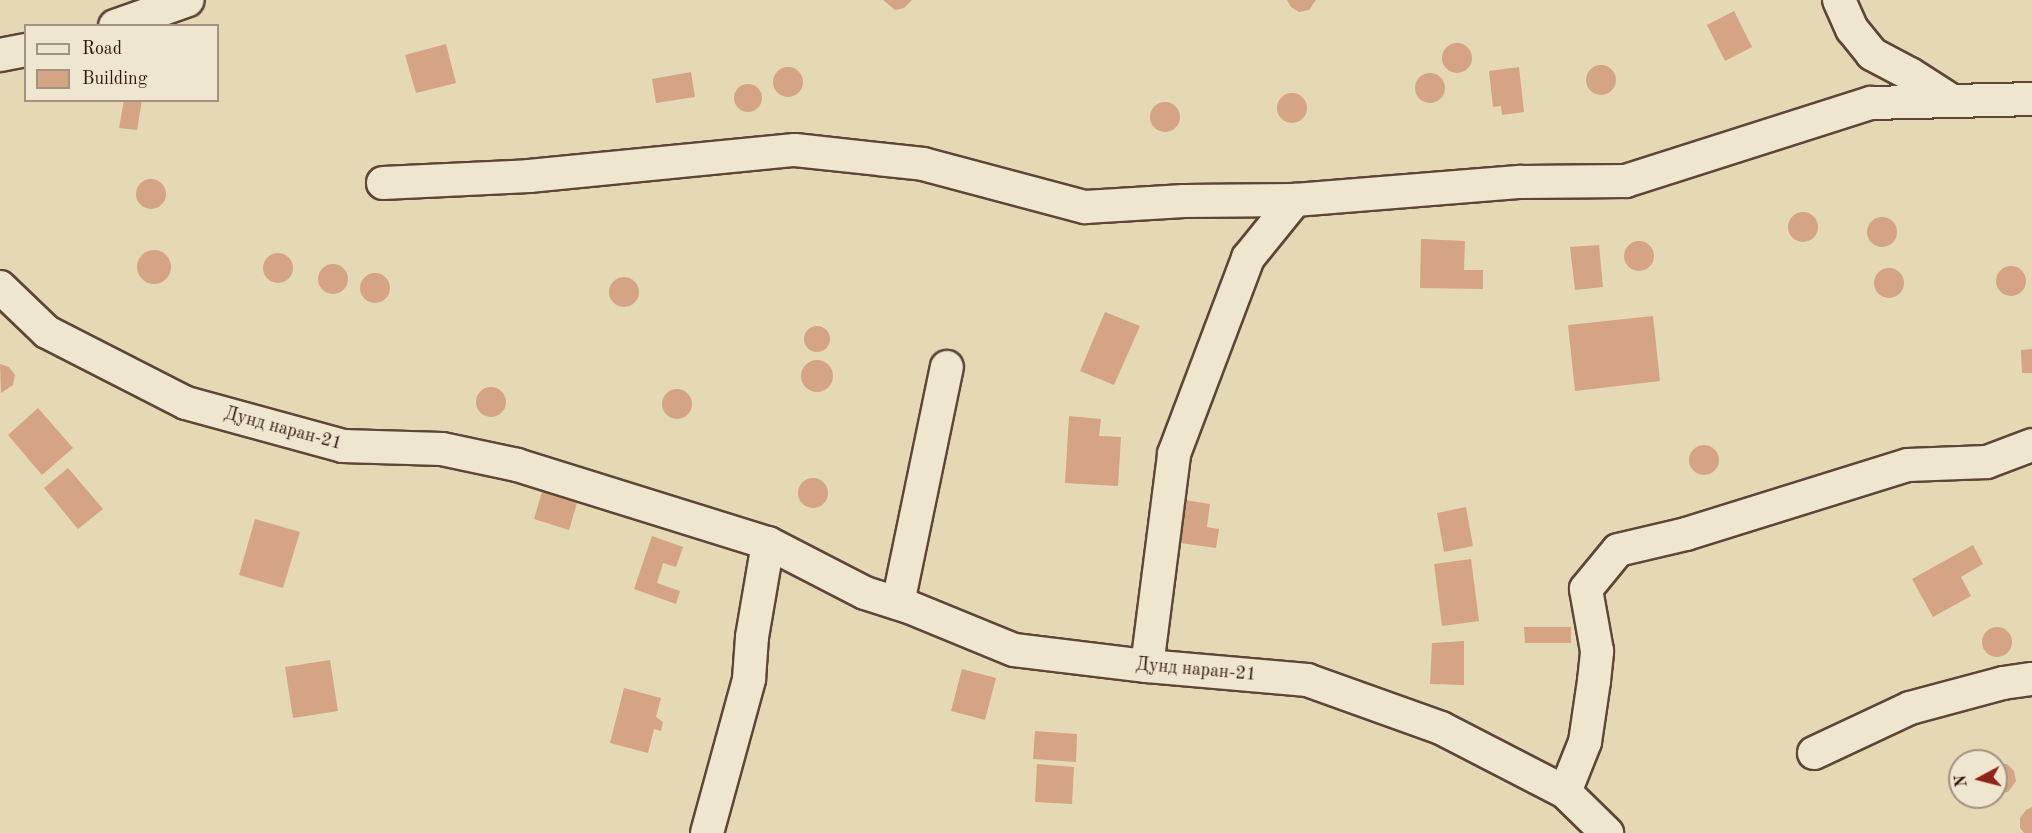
<!DOCTYPE html>
<meta charset="utf-8">
<style>
body{margin:0}
#map{position:relative;width:2032px;height:833px;overflow:hidden;background:#e5d8b5;font-family:"Old Standard TT",serif}
div>[style]{position:absolute}
[style*='--x']{left:calc(var(--x)*1px);top:calc(var(--y)*1px);width:calc(var(--w)*1px);rotate:calc(var(--a)*1deg)}
.building>*{inset:0;background:#d5a485}
.round{border-radius:50%}
.roads{filter:drop-shadow(2px 0 #5c4636) drop-shadow(-2px 0 #5c4636) drop-shadow(0 2px #5c4636) drop-shadow(0 -2px #5c4636)}
.street>*{height:32px;margin:-16px;padding:0 16px;transform-origin:16px;border-radius:16px;background:#eee6cf}
span{translate:-50% -50%;white-space:nowrap;text-align:center;line-height:1.15;-webkit-text-stroke:5px #eee6cf;paint-order:stroke}
.street-label{font-size:18px;color:#2f150b}
.legend{position:absolute;left:24px;top:24px;width:195px;height:78px;box-sizing:border-box;background:#eee6cf;border:2px solid #a29281;margin:0;padding:8px 10px;list-style:none;font-size:18px;color:#2f150b}
.legend li{display:flex;align-items:center;gap:12px;height:30px}
.legend b{width:30px;border:2px solid #a29281}
.north{position:absolute;left:1948px;top:749px;width:60px;height:60px;box-sizing:border-box;background:#eee6cf;border:2px solid #a29281;border-radius:50%;rotate:263deg;font-size:16px;font-weight:700;line-height:24px;text-align:center;color:#2f150b}
.north::after{content:'';display:block;margin:auto;width:21px;height:27px;background:#8f2418;clip-path:polygon(50% 0,100% 100%,50% 72%,0 100%)}
</style>
<div id="map">
<div class="building">
<div style="clip-path:polygon(883px 0,912px 0,904px 8px,895px 10px)"></div>
<div style="clip-path:polygon(1287px 0,1316px 0,1309px 10px,1299px 12px,1291px 7px)"></div>
<div style="clip-path:polygon(1734px 11px,1752px 47px,1725px 61px,1707px 25px)"></div>
<div class="round" style="left:1442px;top:43px;width:30px;height:30px"></div>
<div style="clip-path:polygon(446px 44px,456px 83px,416px 93px,405px 55px)"></div>
<div class="round" style="left:1586px;top:65px;width:30px;height:30px"></div>
<div style="clip-path:polygon(1519px 67px,1524px 112px,1502px 115px,1501px 106px,1493px 107px,1489px 71px)"></div>
<div class="round" style="left:773px;top:67px;width:30px;height:30px"></div>
<div style="clip-path:polygon(691px 72px,695px 97px,656px 103px,652px 79px)"></div>
<div class="round" style="left:1415px;top:73px;width:30px;height:30px"></div>
<div class="round" style="left:734px;top:84px;width:28px;height:28px"></div>
<div class="round" style="left:1277px;top:93px;width:30px;height:30px"></div>
<div style="clip-path:polygon(124px 100px,142px 100px,137px 130px,119px 128px)"></div>
<div class="round" style="left:1150px;top:102px;width:30px;height:30px"></div>
<div class="round" style="left:136px;top:179px;width:30px;height:30px"></div>
<div class="round" style="left:1788px;top:212px;width:30px;height:30px"></div>
<div class="round" style="left:1867px;top:217px;width:30px;height:30px"></div>
<div style="clip-path:polygon(1421px 239px,1465px 241px,1464px 270px,1483px 270px,1483px 289px,1420px 288px)"></div>
<div class="round" style="left:1624px;top:241px;width:30px;height:30px"></div>
<div style="clip-path:polygon(1599px 245px,1603px 287px,1575px 290px,1570px 247px)"></div>
<div class="round" style="left:137px;top:250px;width:34px;height:34px"></div>
<div class="round" style="left:263px;top:253px;width:30px;height:30px"></div>
<div class="round" style="left:318px;top:264px;width:30px;height:30px"></div>
<div class="round" style="left:1996px;top:266px;width:30px;height:30px"></div>
<div class="round" style="left:1874px;top:268px;width:30px;height:30px"></div>
<div class="round" style="left:360px;top:273px;width:30px;height:30px"></div>
<div class="round" style="left:609px;top:277px;width:30px;height:30px"></div>
<div style="clip-path:polygon(1105px 312px,1140px 326px,1114px 385px,1080px 371px)"></div>
<div style="clip-path:polygon(1653px 316px,1660px 381px,1575px 391px,1568px 325px)"></div>
<div class="round" style="left:804px;top:326px;width:26px;height:26px"></div>
<div style="clip-path:polygon(2032px 349px,2032px 373px,2022px 373px,2021px 350px)"></div>
<div class="round" style="left:801px;top:360px;width:32px;height:32px"></div>
<div style="clip-path:polygon(0 364px,9px 367px,15px 375px,13px 385px,1px 393px)"></div>
<div class="round" style="left:476px;top:387px;width:30px;height:30px"></div>
<div class="round" style="left:662px;top:389px;width:30px;height:30px"></div>
<div style="clip-path:polygon(38px 408px,73px 448px,42px 475px,8px 435px)"></div>
<div style="clip-path:polygon(1069px 416px,1101px 419px,1099px 436px,1121px 437px,1118px 486px,1065px 483px)"></div>
<div class="round" style="left:1689px;top:445px;width:30px;height:30px"></div>
<div style="clip-path:polygon(68px 468px,103px 509px,78px 529px,44px 488px)"></div>
<div class="round" style="left:798px;top:478px;width:30px;height:30px"></div>
<div style="clip-path:polygon(542px 492px,577px 503px,569px 530px,534px 519px)"></div>
<div style="clip-path:polygon(1185px 500px,1210px 504px,1207px 527px,1219px 529px,1216px 548px,1180px 543px)"></div>
<div style="clip-path:polygon(1466px 507px,1473px 546px,1444px 552px,1437px 513px)"></div>
<div style="clip-path:polygon(255px 519px,300px 532px,283px 588px,239px 575px)"></div>
<div style="clip-path:polygon(652px 536px,683px 547px,676px 567px,663px 563px,657px 583px,680px 591px,676px 604px,634px 589px)"></div>
<div style="clip-path:polygon(1973px 545px,1983px 564px,1961px 577px,1971px 596px,1933px 617px,1912px 579px)"></div>
<div style="clip-path:polygon(1471px 559px,1479px 621px,1442px 626px,1434px 564px)"></div>
<div class="round" style="left:1982px;top:627px;width:30px;height:30px"></div>
<div style="clip-path:polygon(1524px 627px,1571px 627px,1571px 643px,1525px 643px)"></div>
<div style="clip-path:polygon(1464px 641px,1464px 685px,1430px 684px,1432px 643px)"></div>
<div style="clip-path:polygon(330px 660px,338px 711px,293px 718px,285px 667px)"></div>
<div style="clip-path:polygon(962px 669px,996px 678px,985px 720px,951px 711px)"></div>
<div style="clip-path:polygon(624px 688px,661px 698px,656px 717px,663px 722px,661px 731px,654px 729px,648px 753px,610px 743px)"></div>
<div style="clip-path:polygon(1035px 731px,1077px 734px,1076px 762px,1033px 759px)"></div>
<div style="clip-path:polygon(1037px 764px,1074px 767px,1072px 804px,1035px 802px)"></div>
<div style="clip-path:polygon(1996px 764px,2007px 764px,2014px 771px,2016px 781px,2008px 792px,1996px 793px)"></div>
<div style="clip-path:polygon(2032px 807px,2032px 833px,2024px 833px,2020px 828px,2020px 818px,2026px 810px)"></div>
</div>
<div class="roads">
<div class="street">
<div style="--x:1839;--y:0;--w:32;--a:66"></div>
<div style="--x:1852;--y:29;--w:32;--a:51"></div>
<div style="--x:1872;--y:54;--w:43;--a:27.8"></div>
<div style="--x:1910;--y:74;--w:50;--a:32.7"></div>
<div style="--x:115;--y:26;--w:77;--a:-19.6"></div>
<div style="--x:0;--y:55;--w:26;--a:-11"></div>
<div style="--x:383;--y:183;--w:146;--a:-2.7"></div>
<div style="--x:529;--y:176;--w:267;--a:-5.6"></div>
<div style="--x:795;--y:150;--w:129;--a:6.2"></div>
<div style="--x:923;--y:164;--w:168;--a:14.9"></div>
<div style="--x:1085;--y:207;--w:99;--a:-3.5"></div>
<div style="--x:1184;--y:201;--w:111;--a:-0.5"></div>
<div style="--x:0;--y:287;--w:65;--a:43.8"></div>
<div style="--x:47;--y:332;--w:156;--a:27.1"></div>
<div style="--x:186;--y:403;--w:163;--a:15.3"></div>
<div style="--x:343;--y:446;--w:99;--a:1.7"></div>
<div style="--x:442;--y:449;--w:77;--a:12"></div>
<div style="--x:517;--y:465;--w:263;--a:17.3"></div>
<div style="--x:768;--y:543;--w:109;--a:27.3"></div>
<div style="--x:865;--y:593;--w:46;--a:17.7"></div>
<div style="--x:909;--y:607;--w:113;--a:22.3"></div>
<div style="--x:1014;--y:650;--w:134;--a:6.9"></div>
<div style="--x:1147;--y:666;--w:161;--a:5"></div>
<div style="--x:1307;--y:680;--w:142;--a:19.7"></div>
<div style="--x:1441;--y:728;--w:140;--a:27.3"></div>
<div style="--x:1565;--y:792;--w:59;--a:44.3"></div>
<div style="--x:898;--y:603;--w:241;--a:-78.3"></div>
<div style="--x:1147;--y:666;--w:214;--a:-82.7"></div>
<div style="--x:1174;--y:454;--w:210;--a:-69.3"></div>
<div style="--x:1248;--y:258;--w:75;--a:-51"></div>
<div style="--x:1295;--y:200;--w:227;--a:-4.6"></div>
<div style="--x:1521;--y:182;--w:105;--a:-0.5"></div>
<div style="--x:1626;--y:181;--w:257;--a:-17.7"></div>
<div style="--x:1871;--y:103;--w:161;--a:-1.4"></div>
<div style="--x:1814;--y:753;--w:106;--a:-25.1"></div>
<div style="--x:1910;--y:708;--w:96;--a:-15"></div>
<div style="--x:2003;--y:683;--w:29;--a:-8"></div>
<div style="--x:1565;--y:792;--w:54;--a:-68.2"></div>
<div style="--x:1585;--y:742;--w:62;--a:-81.6"></div>
<div style="--x:1594;--y:681;--w:30;--a:-84"></div>
<div style="--x:1597;--y:651;--w:63;--a:-100.1"></div>
<div style="--x:1586;--y:589;--w:50;--a:-50.6"></div>
<div style="--x:1618;--y:550;--w:70;--a:-13.2"></div>
<div style="--x:1686;--y:534;--w:232;--a:-17.3"></div>
<div style="--x:1908;--y:465;--w:79;--a:-2.2"></div>
<div style="--x:1987;--y:462;--w:48;--a:-20.7"></div>
<div style="--x:707;--y:833;--w:160;--a:-74.7"></div>
<div style="--x:749;--y:679;--w:42;--a:-85.9"></div>
<div style="--x:752;--y:637;--w:95;--a:-80.3"></div>
</div>
</div>
<div class="street-label">
<span style="left:283px;top:429px;rotate:15deg">Дунд наран-21</span>
<span style="left:1196px;top:670px;rotate:5deg">Дунд наран-21</span>
</div>
<ul class="legend">
<li><b style="height:8px;background:#eee6cf"></b>Road</li>
<li><b style="height:16px;background:#d5a485"></b>Building</li>
</ul>
<div class="north">N</div>
</div>
